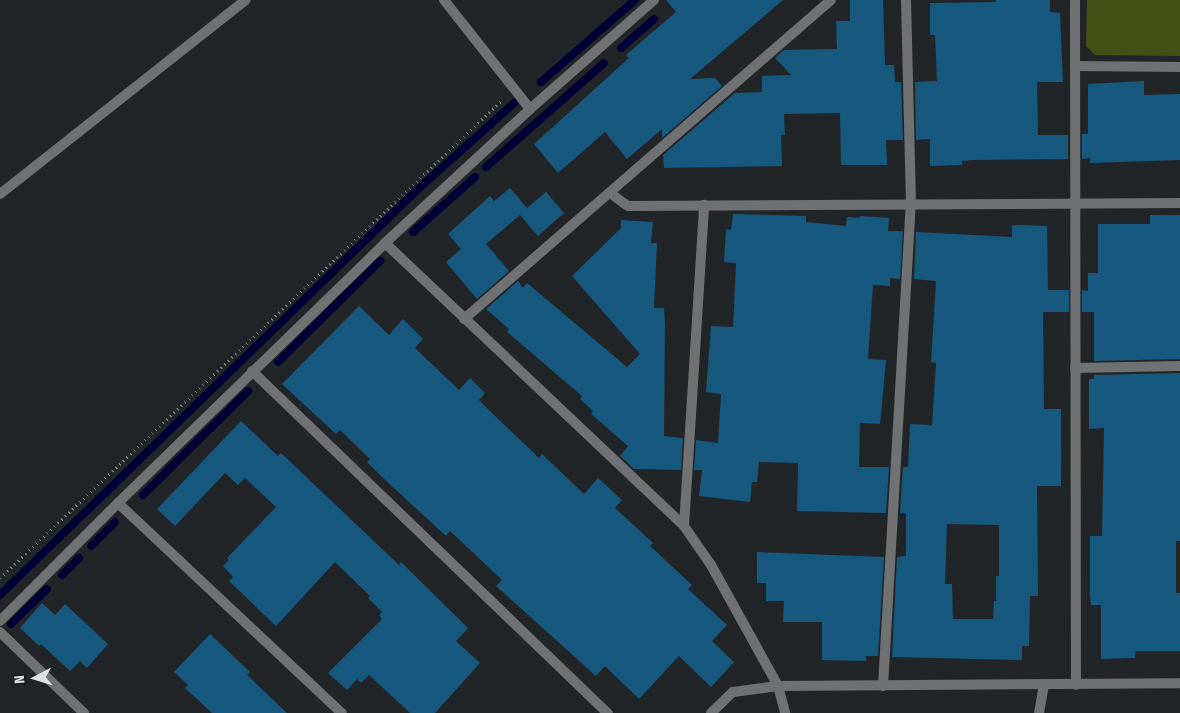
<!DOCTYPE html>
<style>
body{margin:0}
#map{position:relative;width:1180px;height:713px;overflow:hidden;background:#222527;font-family:"Fira Sans Condensed",sans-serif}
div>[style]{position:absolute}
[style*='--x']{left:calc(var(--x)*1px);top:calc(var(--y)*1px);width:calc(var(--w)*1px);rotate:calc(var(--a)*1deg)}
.green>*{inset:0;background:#444f13}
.stream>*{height:8px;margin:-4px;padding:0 4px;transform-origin:4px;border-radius:4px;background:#000037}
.building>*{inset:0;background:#17587f}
.path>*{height:3px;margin-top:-1.5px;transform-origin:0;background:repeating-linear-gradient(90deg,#7a7c7e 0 1px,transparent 0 5px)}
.minor>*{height:10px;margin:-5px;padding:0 5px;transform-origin:5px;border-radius:5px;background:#707173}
span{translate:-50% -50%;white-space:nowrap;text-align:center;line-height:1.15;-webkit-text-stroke:4px #191c1e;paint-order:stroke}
.north{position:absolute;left:10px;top:653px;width:50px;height:50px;-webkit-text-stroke:4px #191c1e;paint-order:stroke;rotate:265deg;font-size:14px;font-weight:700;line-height:20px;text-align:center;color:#dfe1e3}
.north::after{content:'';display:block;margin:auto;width:18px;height:22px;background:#dfe1e3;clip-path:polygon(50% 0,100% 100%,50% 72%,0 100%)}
</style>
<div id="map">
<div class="green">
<div style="clip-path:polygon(1087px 0,1180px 0,1180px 56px,1095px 55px,1086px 46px)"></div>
</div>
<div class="stream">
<div style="--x:621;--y:48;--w:44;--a:-41.3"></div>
<div style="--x:541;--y:82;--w:125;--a:-41.1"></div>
<div style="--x:486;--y:167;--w:157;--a:-41.4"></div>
<div style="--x:413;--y:232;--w:83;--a:-41.6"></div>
<div style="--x:278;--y:362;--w:144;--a:-44.7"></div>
<div style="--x:143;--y:495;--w:148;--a:-44.7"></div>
<div style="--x:91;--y:546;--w:34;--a:-45"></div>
<div style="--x:62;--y:575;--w:24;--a:-45"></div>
<div style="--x:0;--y:595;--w:580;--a:-44.16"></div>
<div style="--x:416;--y:191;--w:132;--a:-41.9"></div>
<div style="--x:11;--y:624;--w:50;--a:-44.2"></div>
</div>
<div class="building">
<div style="clip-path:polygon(666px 0,783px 0,690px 79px,715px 78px,722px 86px,662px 138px,662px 129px,627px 159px,605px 132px,558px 173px,534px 144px,629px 58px,626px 55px,676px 12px)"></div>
<div style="clip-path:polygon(850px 0,883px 0,885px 65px,894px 65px,895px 82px,901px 82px,903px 140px,886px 140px,887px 165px,841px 165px,840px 113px,784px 114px,785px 135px,781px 135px,782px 166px,664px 168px,663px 155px,735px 93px,762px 92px,762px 76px,791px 75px,775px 58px,784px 50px,837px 49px,836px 21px,850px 21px)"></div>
<div style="clip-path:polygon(996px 0,1050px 0,1050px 12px,1060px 13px,1063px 82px,1037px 82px,1038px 135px,1068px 135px,1068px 159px,973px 160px,962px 161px,962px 165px,930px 166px,930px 139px,916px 140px,915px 82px,937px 81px,935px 35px,930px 35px,930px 3px,996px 2px)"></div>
<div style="clip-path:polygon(1144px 81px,1144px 95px,1180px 94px,1180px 160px,1090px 163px,1090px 158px,1082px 159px,1082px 134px,1088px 134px,1088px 84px)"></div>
<div style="clip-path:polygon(510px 188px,527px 208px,546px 192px,564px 213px,538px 236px,520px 215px,486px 244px,509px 271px,477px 299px,446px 262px,461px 249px,448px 234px,490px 196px,494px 201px)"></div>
<div style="clip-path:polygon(733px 214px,806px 216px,806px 222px,846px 226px,847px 217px,860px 218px,860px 216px,889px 218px,888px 231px,903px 231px,900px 279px,890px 278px,890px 286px,873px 285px,868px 359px,886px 360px,880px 424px,860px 423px,859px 467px,889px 467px,886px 513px,797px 511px,798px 463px,759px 462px,757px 482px,752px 482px,750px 502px,699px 496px,702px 470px,694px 470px,696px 440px,718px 443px,721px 394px,706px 392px,711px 326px,733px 327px,736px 263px,724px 262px,726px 229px,731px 230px)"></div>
<div style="clip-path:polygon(1150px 215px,1180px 215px,1180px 359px,1094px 361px,1094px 312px,1082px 312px,1082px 290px,1088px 291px,1088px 273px,1098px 273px,1098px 224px,1150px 224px)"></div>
<div style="clip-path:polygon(621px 220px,653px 222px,651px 243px,657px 243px,654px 308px,664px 308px,665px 324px,664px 436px,683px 438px,681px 470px,634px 469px,620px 456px,628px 446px,591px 414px,593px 411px,580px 399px,582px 396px,507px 332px,509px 329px,486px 309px,518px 281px,523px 288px,527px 283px,627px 367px,640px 354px,572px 276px,621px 228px)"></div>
<div style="clip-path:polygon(evenodd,1012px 225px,1047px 226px,1048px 290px,1069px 290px,1069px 312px,1043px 312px,1044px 409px,1061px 409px,1061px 486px,1037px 486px,1038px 596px,1030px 596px,1029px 646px,1022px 646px,1022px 660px,892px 657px,897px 557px,906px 556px,906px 513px,900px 513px,903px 467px,908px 467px,910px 424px,932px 425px,936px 363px,931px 362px,936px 281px,914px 279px,916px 232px,1012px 237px,1012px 225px,947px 524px,999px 525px,999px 576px,996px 576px,996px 601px,994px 601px,993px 619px,953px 619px,952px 584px,945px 584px,947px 524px)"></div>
<div style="clip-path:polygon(359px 306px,389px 335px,403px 319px,423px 339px,415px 348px,459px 390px,470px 378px,485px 393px,479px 400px,491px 412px,539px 458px,542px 454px,584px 494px,598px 478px,622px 500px,615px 508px,653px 543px,650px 546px,692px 585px,688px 589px,727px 625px,712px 641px,734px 662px,711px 687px,679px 656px,639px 699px,605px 666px,596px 676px,496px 586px,502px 580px,450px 531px,446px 536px,382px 477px,367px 462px,370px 459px,340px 430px,336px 434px,282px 384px)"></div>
<div style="clip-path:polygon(1180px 373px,1180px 541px,1176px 541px,1176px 593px,1180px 593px,1180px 651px,1135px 651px,1135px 658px,1101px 659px,1101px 605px,1091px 605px,1090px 596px,1090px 536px,1102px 536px,1104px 428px,1089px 429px,1089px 379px,1094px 379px,1094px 375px)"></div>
<div style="clip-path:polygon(241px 421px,278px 456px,281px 453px,399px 565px,401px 562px,468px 628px,456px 641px,480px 663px,435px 713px,410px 713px,369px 675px,361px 683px,357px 679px,347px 690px,328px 673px,382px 619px,379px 615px,382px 612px,368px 598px,370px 596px,335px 562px,276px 626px,229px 581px,233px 577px,223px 566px,229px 560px,227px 558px,276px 507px,245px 478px,238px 485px,225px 473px,175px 526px,157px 509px)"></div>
<div style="clip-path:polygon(757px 552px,884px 557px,878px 656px,866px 656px,866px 661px,822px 660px,822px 622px,783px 622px,784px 601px,766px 601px,766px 583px,757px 583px)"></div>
<div style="clip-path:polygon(42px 603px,55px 615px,65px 604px,108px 644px,87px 668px,80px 661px,70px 671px,41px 644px,39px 646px,20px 628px)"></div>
<div style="clip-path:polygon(210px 634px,250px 672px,247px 675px,287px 713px,212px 713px,185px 688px,188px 685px,174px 672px)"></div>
</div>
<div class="path">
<div style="--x:0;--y:578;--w:692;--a:-43.59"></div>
</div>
<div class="minor">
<div style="--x:444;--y:0;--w:139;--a:51.7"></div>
<div style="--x:1075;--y:0;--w:685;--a:89.92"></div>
<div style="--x:1075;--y:66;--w:105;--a:0.5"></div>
<div style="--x:610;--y:193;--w:22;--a:36"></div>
<div style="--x:628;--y:206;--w:552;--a:-0.31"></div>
<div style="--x:0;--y:194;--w:313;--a:-38.3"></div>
<div style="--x:385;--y:243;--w:412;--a:43.4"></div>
<div style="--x:684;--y:526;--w:47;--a:55.3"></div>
<div style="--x:711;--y:565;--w:138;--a:61"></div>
<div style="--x:778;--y:686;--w:28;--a:75"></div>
<div style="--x:464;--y:319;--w:486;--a:-41"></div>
<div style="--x:1075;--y:368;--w:105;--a:-1.1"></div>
<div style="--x:252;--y:371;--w:494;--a:43.9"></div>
<div style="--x:118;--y:503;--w:307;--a:43.2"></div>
<div style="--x:684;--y:526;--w:322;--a:-86.4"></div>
<div style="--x:0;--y:621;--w:167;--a:-45"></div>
<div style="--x:118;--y:503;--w:373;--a:-44.2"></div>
<div style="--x:385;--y:243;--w:197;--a:-42.7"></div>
<div style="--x:530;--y:109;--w:165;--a:-41.3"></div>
<div style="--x:0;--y:632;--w:117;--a:44"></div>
<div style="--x:883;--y:686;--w:483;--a:-86.7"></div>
<div style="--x:911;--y:204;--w:204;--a:-91.4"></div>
<div style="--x:711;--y:713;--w:30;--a:-44"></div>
<div style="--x:733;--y:692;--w:45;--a:-7.6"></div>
<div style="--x:778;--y:686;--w:402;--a:-0.4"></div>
<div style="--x:1039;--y:713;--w:27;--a:-80"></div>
</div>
<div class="north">N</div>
</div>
